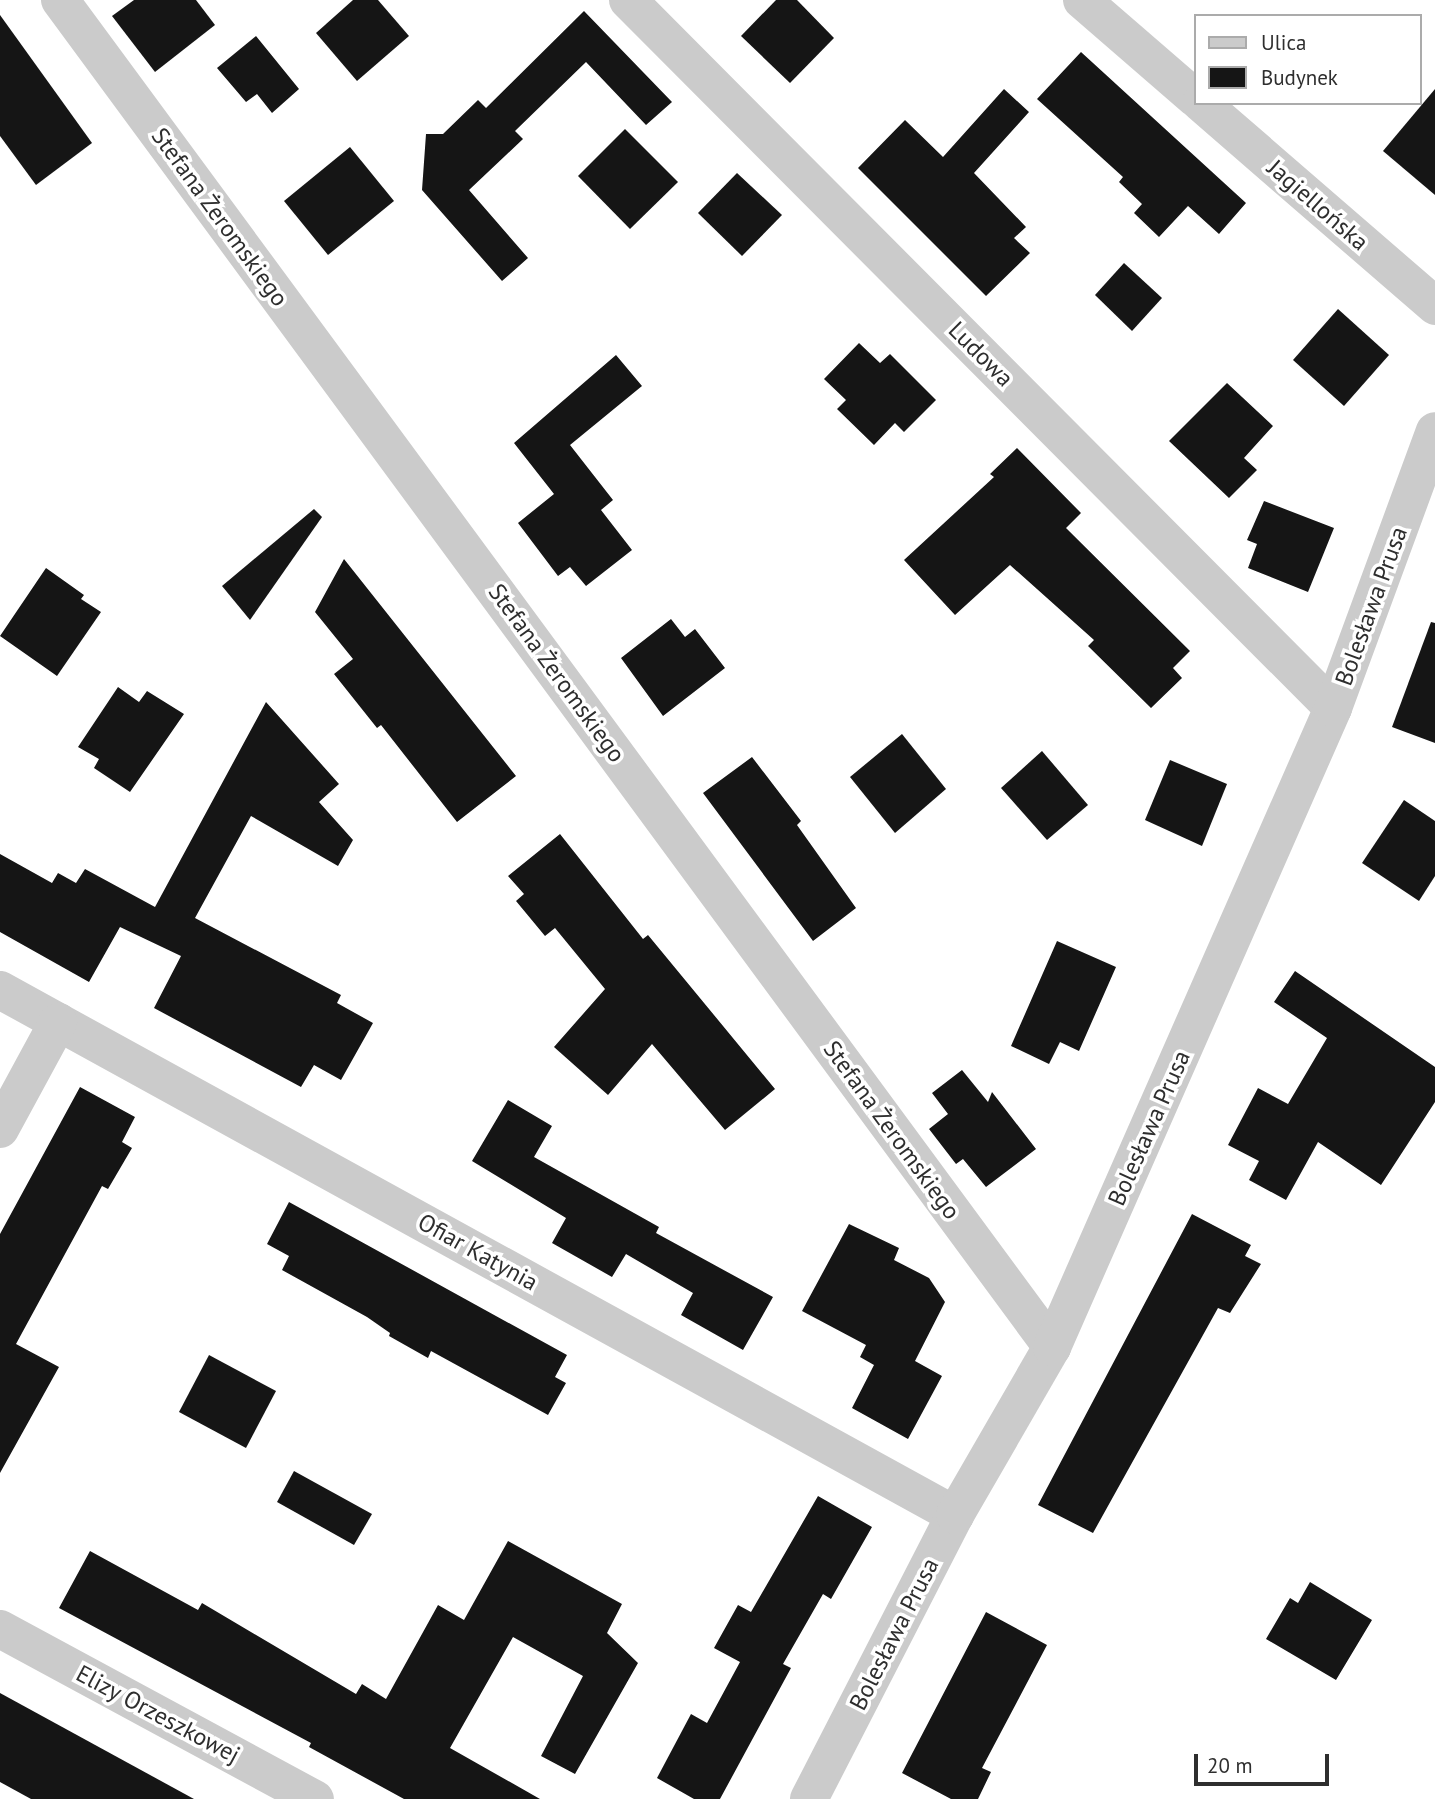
<!DOCTYPE html>
<meta charset="utf-8">
<style>
body{margin:0}
#map{position:relative;width:1435px;height:1799px;overflow:hidden;background:#fff;font-family:"PT Sans",sans-serif}
div>[style]{position:absolute}
[style*='--x']{left:calc(var(--x)*1px);top:calc(var(--y)*1px);width:calc(var(--w)*1px);rotate:calc(var(--a)*1deg)}
.building>*{inset:0;background:#151515}
.street>*{height:38px;margin:-19px;padding:0 19px;transform-origin:19px;border-radius:19px;background:#cbcbcb}
span{translate:-50% -50%;white-space:nowrap;text-align:center;line-height:1.15;-webkit-text-stroke:7px #fff;paint-order:stroke}
.street-label{font-size:24px;color:#2e2e2e}
.legend{position:absolute;left:1194px;top:14px;width:228px;height:91px;box-sizing:border-box;background:#fff;border:2px solid #ababab;margin:0;padding:9px 12px;list-style:none;font-size:21px;color:#2e2e2e}
.legend li{display:flex;align-items:center;gap:14px;height:35px}
.legend b{width:35px;border:2px solid #ababab}
.scale{position:absolute;left:1194px;top:1754px;width:135px;height:32px;box-sizing:border-box;border:4px solid #2e2e2e;border-top:0;padding-left:9px;font-size:21px;line-height:24px;white-space:nowrap;color:#2e2e2e;-webkit-text-stroke:5px #fff;paint-order:stroke}
</style>
<div id="map">
<div class="building">
<div style="clip-path:polygon(134px 0,196px 0,215px 25px,155px 72px,112px 16px)"></div>
<div style="clip-path:polygon(353px 0,378px 0,409px 36px,357px 81px,316px 33px)"></div>
<div style="clip-path:polygon(776px 0,797px 0,834px 38px,790px 83px,741px 36px)"></div>
<div style="clip-path:polygon(584px 11px,672px 102px,646px 125px,586px 62px,515px 131px,523px 139px,469px 190px,528px 258px,502px 281px,422px 190px,426px 134px,443px 134px,478px 100px,486px 108px)"></div>
<div style="clip-path:polygon(0 15px,92px 143px,36px 185px,0 136px)"></div>
<div style="clip-path:polygon(256px 36px,299px 89px,272px 113px,257px 94px,246px 102px,217px 68px)"></div>
<div style="clip-path:polygon(1081px 52px,1246px 203px,1219px 234px,1188px 206px,1159px 237px,1134px 213px,1142px 204px,1119px 182px,1123px 177px,1037px 99px)"></div>
<div style="clip-path:polygon(1004px 89px,1029px 112px,974px 173px,1026px 227px,1014px 238px,1030px 253px,986px 296px,858px 168px,905px 120px,943px 157px)"></div>
<div style="clip-path:polygon(1435px 89px,1435px 195px,1383px 151px)"></div>
<div style="clip-path:polygon(625px 129px,678px 182px,630px 229px,578px 176px)"></div>
<div style="clip-path:polygon(350px 147px,394px 201px,328px 255px,284px 201px)"></div>
<div style="clip-path:polygon(737px 173px,782px 215px,742px 256px,698px 213px)"></div>
<div style="clip-path:polygon(1124px 263px,1162px 298px,1132px 331px,1095px 295px)"></div>
<div style="clip-path:polygon(1338px 309px,1389px 355px,1344px 406px,1293px 360px)"></div>
<div style="clip-path:polygon(859px 343px,880px 363px,890px 354px,936px 400px,904px 432px,895px 423px,874px 445px,837px 409px,846px 400px,824px 379px)"></div>
<div style="clip-path:polygon(616px 355px,642px 386px,570px 445px,613px 500px,601px 510px,632px 550px,586px 586px,570px 567px,558px 576px,518px 523px,554px 494px,514px 443px)"></div>
<div style="clip-path:polygon(1227px 383px,1273px 426px,1244px 458px,1257px 470px,1229px 498px,1169px 441px)"></div>
<div style="clip-path:polygon(1017px 448px,1081px 513px,1066px 528px,1190px 651px,1173px 668px,1182px 678px,1151px 708px,1088px 646px,1094px 640px,1010px 565px,955px 615px,904px 560px,994px 477px,990px 474px)"></div>
<div style="clip-path:polygon(1264px 501px,1334px 528px,1308px 592px,1248px 568px,1257px 544px,1247px 540px)"></div>
<div style="clip-path:polygon(314px 509px,322px 517px,250px 620px,222px 586px)"></div>
<div style="clip-path:polygon(344px 559px,516px 776px,457px 822px,381px 725px,377px 728px,334px 674px,353px 659px,315px 612px)"></div>
<div style="clip-path:polygon(46px 568px,84px 595px,81px 599px,101px 612px,57px 676px,0 636px)"></div>
<div style="clip-path:polygon(671px 619px,685px 637px,695px 629px,725px 668px,663px 716px,621px 658px)"></div>
<div style="clip-path:polygon(1431px 622px,1435px 623px,1435px 743px,1392px 727px)"></div>
<div style="clip-path:polygon(118px 687px,139px 702px,147px 691px,184px 714px,130px 792px,94px 768px,99px 759px,78px 747px)"></div>
<div style="clip-path:polygon(266px 702px,339px 784px,319px 802px,353px 840px,338px 866px,251px 816px,195px 918px,341px 995px,337px 1003px,373px 1023px,341px 1080px,314px 1065px,301px 1087px,154px 1008px,181px 956px,120px 927px,89px 982px,0 932px,0 854px,52px 883px,58px 873px,76px 883px,85px 869px,155px 907px)"></div>
<div style="clip-path:polygon(902px 734px,946px 789px,895px 833px,850px 777px)"></div>
<div style="clip-path:polygon(1042px 751px,1088px 805px,1047px 840px,1001px 788px)"></div>
<div style="clip-path:polygon(752px 757px,801px 821px,797px 825px,856px 908px,813px 941px,703px 793px)"></div>
<div style="clip-path:polygon(1170px 760px,1227px 784px,1202px 846px,1145px 820px)"></div>
<div style="clip-path:polygon(1404px 800px,1435px 821px,1435px 876px,1419px 901px,1362px 863px)"></div>
<div style="clip-path:polygon(560px 834px,643px 939px,648px 935px,775px 1089px,725px 1130px,652px 1044px,608px 1095px,554px 1047px,605px 989px,555px 928px,545px 936px,516px 901px,524px 894px,508px 876px)"></div>
<div style="clip-path:polygon(1057px 941px,1116px 967px,1079px 1051px,1060px 1042px,1049px 1064px,1011px 1046px)"></div>
<div style="clip-path:polygon(1295px 971px,1435px 1067px,1435px 1102px,1381px 1185px,1318px 1142px,1286px 1200px,1249px 1180px,1259px 1161px,1228px 1145px,1258px 1088px,1288px 1104px,1327px 1038px,1274px 1002px)"></div>
<div style="clip-path:polygon(962px 1070px,988px 1102px,992px 1092px,1036px 1149px,986px 1187px,963px 1159px,956px 1164px,929px 1129px,948px 1114px,932px 1093px)"></div>
<div style="clip-path:polygon(80px 1087px,135px 1117px,122px 1142px,132px 1148px,108px 1189px,102px 1186px,16px 1344px,59px 1367px,0 1473px,0 1234px)"></div>
<div style="clip-path:polygon(508px 1100px,552px 1126px,534px 1157px,659px 1227px,656px 1233px,773px 1297px,743px 1350px,681px 1315px,693px 1293px,626px 1254px,612px 1277px,552px 1243px,566px 1218px,472px 1161px)"></div>
<div style="clip-path:polygon(289px 1202px,567px 1355px,555px 1377px,566px 1383px,548px 1415px,431px 1351px,428px 1358px,389px 1336px,390px 1333px,367px 1317px,282px 1270px,289px 1256px,267px 1244px)"></div>
<div style="clip-path:polygon(1192px 1214px,1251px 1245px,1245px 1256px,1261px 1264px,1230px 1313px,1218px 1308px,1093px 1533px,1038px 1505px)"></div>
<div style="clip-path:polygon(849px 1224px,899px 1248px,894px 1260px,929px 1278px,945px 1302px,915px 1361px,942px 1376px,908px 1439px,852px 1408px,874px 1365px,860px 1357px,866px 1345px,802px 1311px)"></div>
<div style="clip-path:polygon(209px 1355px,276px 1391px,246px 1448px,179px 1412px)"></div>
<div style="clip-path:polygon(294px 1471px,372px 1514px,354px 1545px,277px 1502px)"></div>
<div style="clip-path:polygon(818px 1496px,872px 1527px,831px 1599px,823px 1594px,783px 1664px,791px 1668px,720px 1799px,694px 1799px,657px 1778px,691px 1714px,707px 1723px,740px 1662px,714px 1648px,738px 1605px,751px 1612px)"></div>
<div style="clip-path:polygon(508px 1541px,622px 1604px,607px 1633px,638px 1663px,575px 1774px,541px 1756px,583px 1676px,513px 1637px,450px 1748px,540px 1799px,404px 1799px,309px 1747px,311px 1743px,59px 1608px,90px 1551px,198px 1610px,202px 1603px,356px 1694px,362px 1684px,386px 1699px,438px 1605px,464px 1620px)"></div>
<div style="clip-path:polygon(1310px 1582px,1372px 1620px,1336px 1680px,1266px 1639px,1290px 1598px,1298px 1603px)"></div>
<div style="clip-path:polygon(986px 1612px,1047px 1645px,982px 1768px,991px 1772px,978px 1799px,951px 1799px,902px 1773px)"></div>
<div style="clip-path:polygon(0 1693px,194px 1799px,31px 1799px,0 1782px)"></div>
</div>
<div class="street">
<div style="--x:60;--y:0;--w:1673;--a:53.63"></div>
<div style="--x:628;--y:0;--w:999;--a:45.12"></div>
<div style="--x:1082;--y:0;--w:150;--a:40.9"></div>
<div style="--x:1201;--y:103;--w:310;--a:40.9"></div>
<div style="--x:0;--y:990;--w:1090;--a:28.8"></div>
<div style="--x:0;--y:1129;--w:122;--a:-61.5"></div>
<div style="--x:0;--y:1629;--w:358;--a:28.4"></div>
<div style="--x:809;--y:1799;--w:319;--a:-62.8"></div>
<div style="--x:955;--y:1515;--w:194;--a:-60"></div>
<div style="--x:1052;--y:1347;--w:698;--a:-66.26"></div>
<div style="--x:1333;--y:708;--w:295;--a:-69.8"></div>
</div>
<div class="street-label">
<span style="left:1318px;top:205px;rotate:41deg">Jagiellońska</span>
<span style="left:220px;top:217px;rotate:54deg">Stefana Żeromskiego</span>
<span style="left:981px;top:354px;rotate:45deg">Ludowa</span>
<span style="left:1371px;top:606px;rotate:-70deg">Bolesława Prusa</span>
<span style="left:557px;top:673px;rotate:54deg">Stefana Żeromskiego</span>
<span style="left:1149px;top:1128px;rotate:-66deg">Bolesława Prusa</span>
<span style="left:892px;top:1130px;rotate:54deg">Stefana Żeromskiego</span>
<span style="left:478px;top:1252px;rotate:29deg">Ofiar Katynia</span>
<span style="left:894px;top:1634px;rotate:-63deg">Bolesława Prusa</span>
<span style="left:158px;top:1714px;rotate:28deg">Elizy Orzeszkowej</span>
</div>
<ul class="legend">
<li><b style="height:9px;background:#cbcbcb"></b>Ulica</li>
<li><b style="height:19px;background:#151515"></b>Budynek</li>
</ul>
<div class="scale">20 m</div>
</div>
